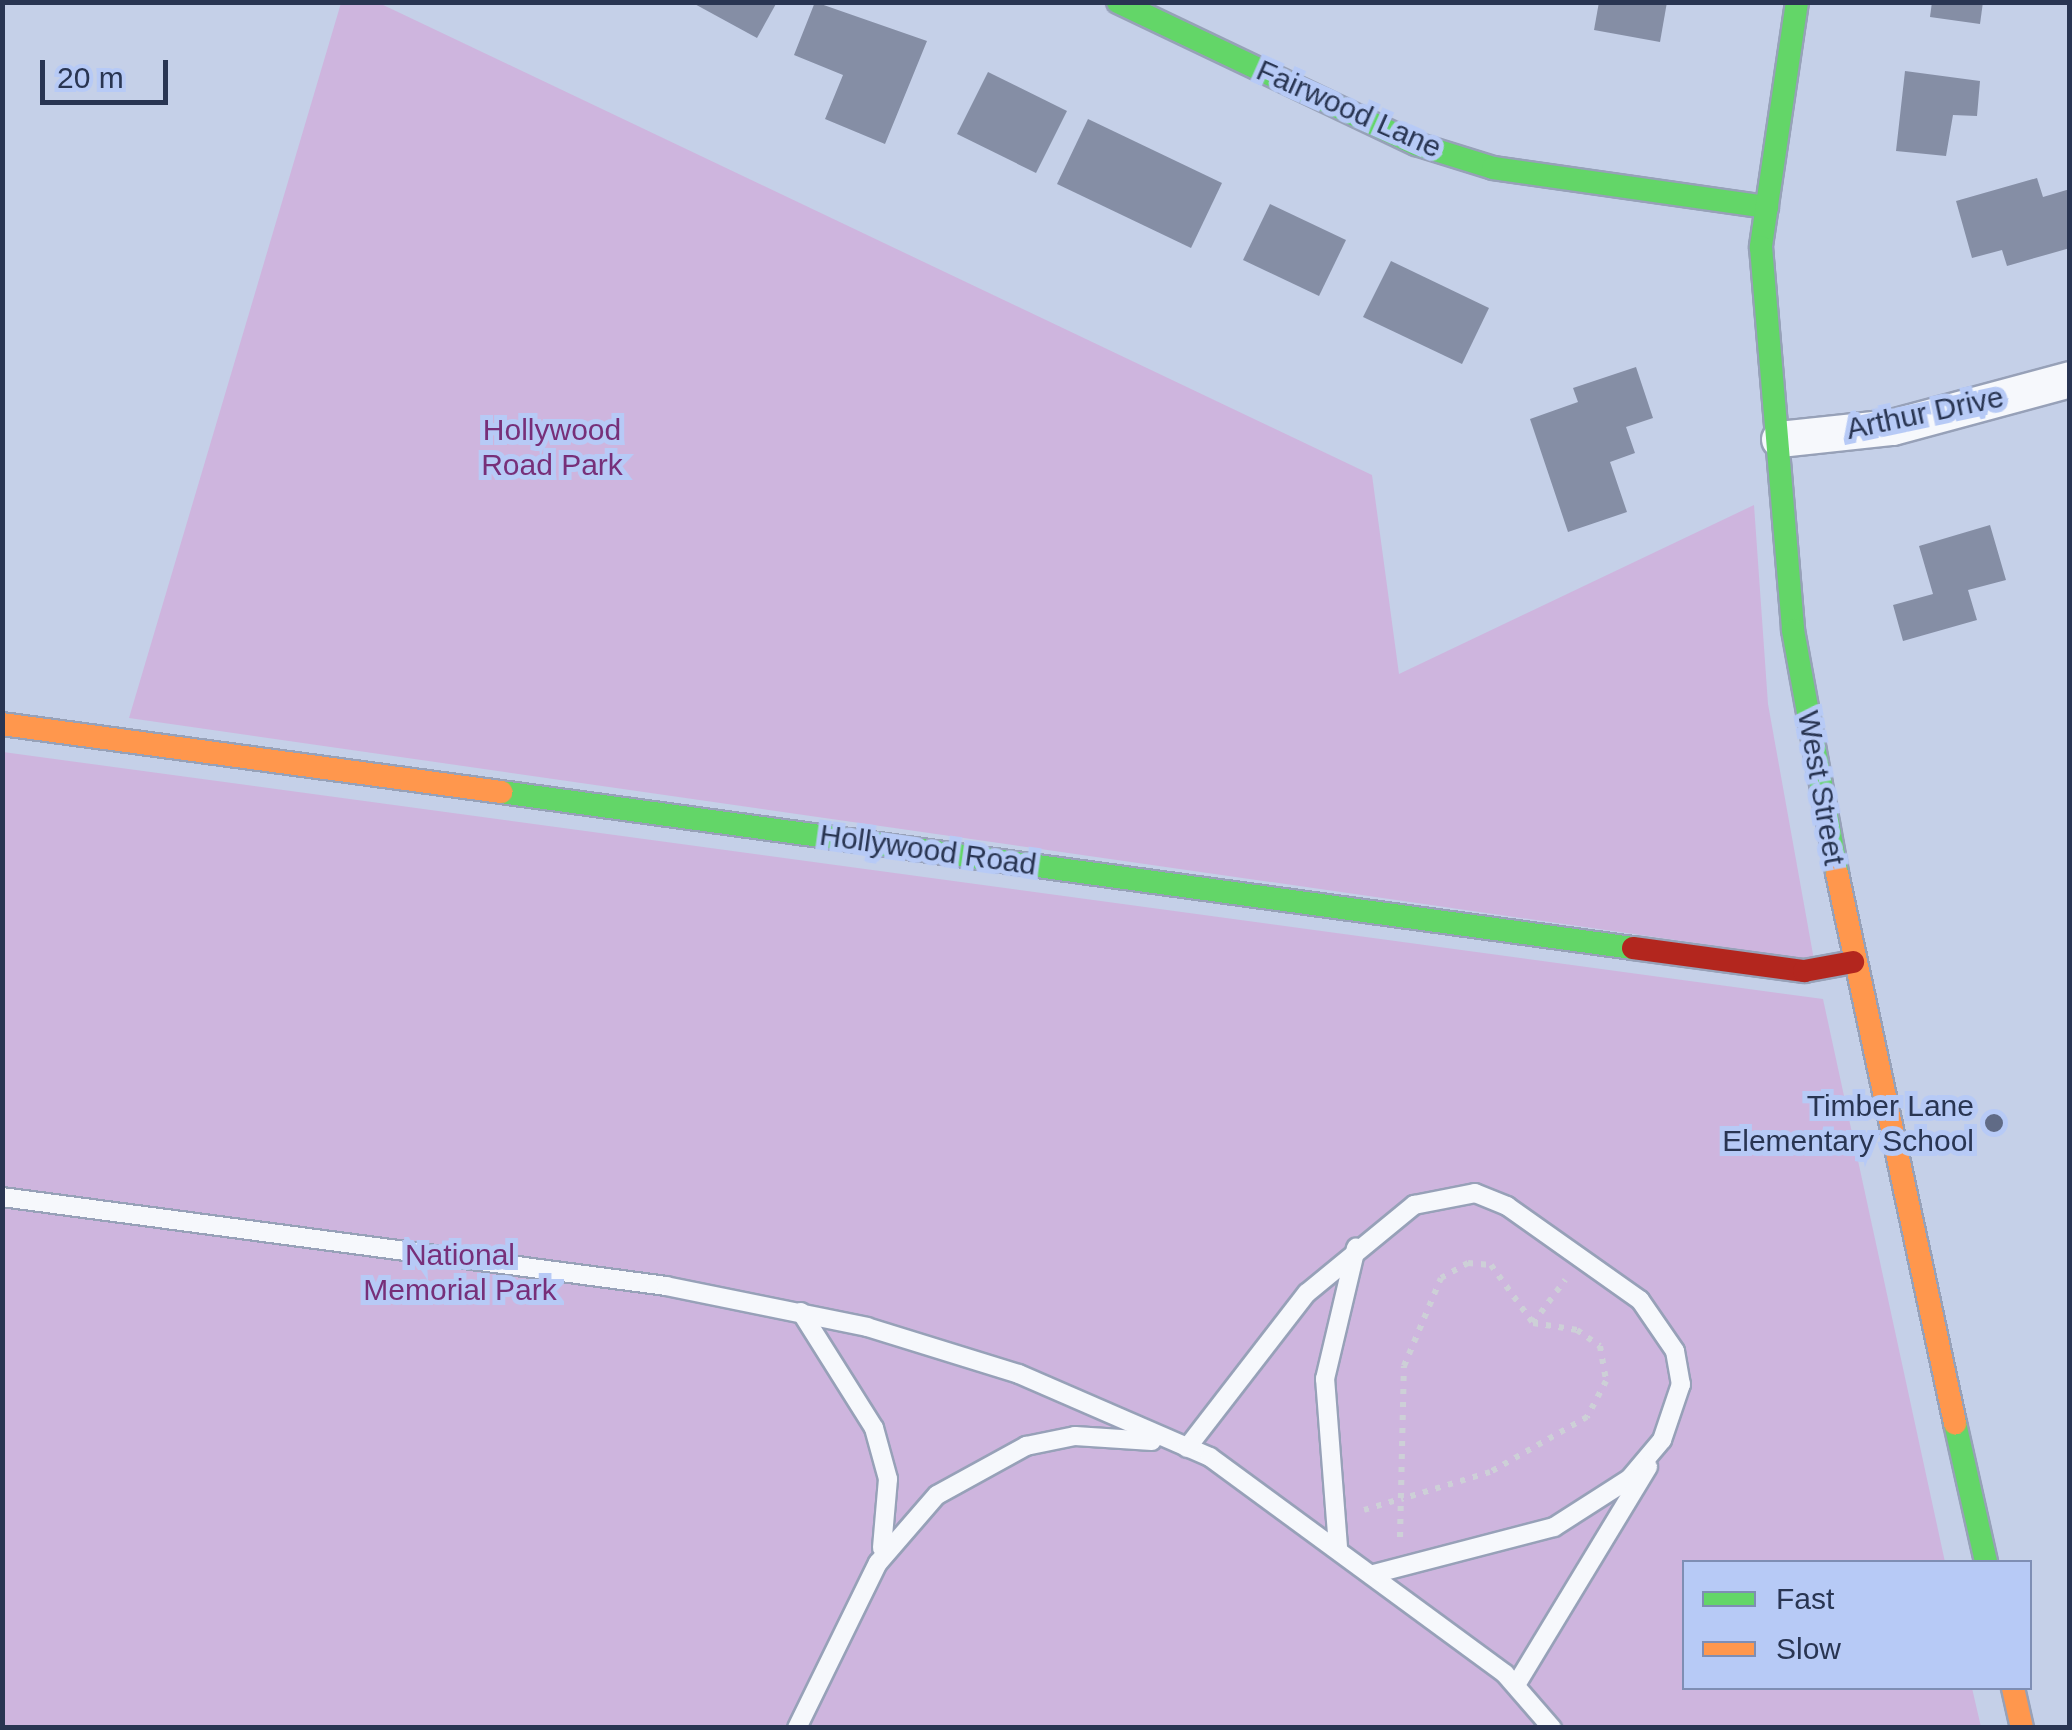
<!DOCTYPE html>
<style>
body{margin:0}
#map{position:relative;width:2072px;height:1730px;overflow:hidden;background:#c5d0e8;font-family:Arial,sans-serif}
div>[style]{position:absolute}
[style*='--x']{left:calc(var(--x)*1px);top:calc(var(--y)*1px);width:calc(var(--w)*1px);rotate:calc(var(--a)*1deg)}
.green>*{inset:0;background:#ceb5de}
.building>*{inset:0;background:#858ea5}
.path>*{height:6px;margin-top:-3px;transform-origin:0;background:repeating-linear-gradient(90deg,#cdd0d7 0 5px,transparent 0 13px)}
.roads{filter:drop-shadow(2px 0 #97a1b8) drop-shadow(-2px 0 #97a1b8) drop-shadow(0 2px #97a1b8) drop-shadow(0 -2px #97a1b8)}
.lane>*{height:18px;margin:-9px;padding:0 9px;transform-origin:9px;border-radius:9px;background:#f6f8fc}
.street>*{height:35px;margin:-17.5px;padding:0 17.5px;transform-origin:17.5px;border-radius:17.5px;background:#f6f8fc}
.fast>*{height:22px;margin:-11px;padding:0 11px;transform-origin:11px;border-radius:11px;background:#63d668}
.slow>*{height:22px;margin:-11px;padding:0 11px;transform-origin:11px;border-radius:11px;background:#ff974d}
.jam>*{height:22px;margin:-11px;padding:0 11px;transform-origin:11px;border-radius:11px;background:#b3261e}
.dots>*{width:28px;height:28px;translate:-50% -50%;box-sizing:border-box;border:5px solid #b7caf6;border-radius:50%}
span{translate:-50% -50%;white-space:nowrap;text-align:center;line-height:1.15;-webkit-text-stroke:10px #b7caf6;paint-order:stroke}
.street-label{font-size:30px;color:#293552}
.park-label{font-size:30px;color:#772f79}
.poi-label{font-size:30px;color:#293552}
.right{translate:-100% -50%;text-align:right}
.frame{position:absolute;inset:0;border:5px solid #293552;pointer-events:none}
.legend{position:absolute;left:1682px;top:1560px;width:350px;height:130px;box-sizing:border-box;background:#b7caf6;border:2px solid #7e8eb4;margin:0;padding:12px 18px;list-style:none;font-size:30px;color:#293552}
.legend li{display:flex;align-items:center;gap:20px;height:50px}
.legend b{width:50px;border:2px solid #7e8eb4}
.scale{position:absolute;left:40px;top:60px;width:128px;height:45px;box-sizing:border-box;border:5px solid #293552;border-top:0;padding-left:12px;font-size:30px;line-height:35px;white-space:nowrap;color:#293552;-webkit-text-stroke:8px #b7caf6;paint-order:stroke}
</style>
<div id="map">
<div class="green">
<div style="clip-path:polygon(341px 3px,379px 3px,1372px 475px,1399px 674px,1754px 505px,1768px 704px,1814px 960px,129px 718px)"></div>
<div style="clip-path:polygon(3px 752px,1823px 999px,1945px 1562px,1684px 1562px,1684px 1688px,1972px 1688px,1981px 1727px,3px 1728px)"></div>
</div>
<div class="building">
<div style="clip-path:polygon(691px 2px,777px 2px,757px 38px)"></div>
<div style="clip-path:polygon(815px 2px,927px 41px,885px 144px,825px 119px,843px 75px,794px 55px)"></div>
<div style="clip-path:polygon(1599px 2px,1667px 2px,1660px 42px,1594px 30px)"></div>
<div style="clip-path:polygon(1932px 2px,1983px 2px,1980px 24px,1930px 17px)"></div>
<div style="clip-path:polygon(1905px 71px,1980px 81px,1977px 116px,1953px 115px,1946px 156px,1896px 151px)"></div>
<div style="clip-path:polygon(988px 72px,1067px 111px,1036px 173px,957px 134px)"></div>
<div style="clip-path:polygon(1088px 119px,1222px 183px,1191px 248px,1057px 184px)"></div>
<div style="clip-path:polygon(2037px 178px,2043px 197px,2070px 189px,2070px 248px,2007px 266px,2002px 250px,1972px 258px,1956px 201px)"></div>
<div style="clip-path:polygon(1270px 204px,1346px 240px,1319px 296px,1243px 260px)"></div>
<div style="clip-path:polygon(1391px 261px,1489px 308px,1462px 364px,1363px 317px)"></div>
<div style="clip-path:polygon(1636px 367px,1653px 418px,1626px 427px,1635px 453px,1610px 462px,1627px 512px,1568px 532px,1530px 419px,1578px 402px,1573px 388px)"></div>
<div style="clip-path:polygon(1990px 525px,2006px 580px,1968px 590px,1977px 620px,1903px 641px,1893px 605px,1933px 594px,1919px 546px)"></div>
</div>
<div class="path">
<div style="--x:1533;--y:1323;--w:54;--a:-53.3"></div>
<div style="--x:1364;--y:1510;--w:39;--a:-17"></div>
<div style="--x:1400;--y:1537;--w:171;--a:-88.7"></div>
<div style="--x:1404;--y:1366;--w:95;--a:-67.2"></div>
<div style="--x:1441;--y:1278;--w:31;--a:-29"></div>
<div style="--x:1468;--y:1263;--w:23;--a:5"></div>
<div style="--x:1491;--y:1265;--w:72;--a:54.1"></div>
<div style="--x:1533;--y:1323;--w:45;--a:9"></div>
<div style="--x:1577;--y:1330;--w:28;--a:35"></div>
<div style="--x:1600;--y:1346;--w:36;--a:80"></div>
<div style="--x:1606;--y:1381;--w:41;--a:117.8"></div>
<div style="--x:1587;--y:1417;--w:112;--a:150.4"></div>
<div style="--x:1490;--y:1472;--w:93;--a:163.1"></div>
</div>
<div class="roads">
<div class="lane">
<div style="--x:2;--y:1197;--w:670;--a:7.63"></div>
<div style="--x:666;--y:1286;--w:205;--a:11.5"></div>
<div style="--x:867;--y:1327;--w:159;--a:17.2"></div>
<div style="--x:1019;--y:1374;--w:208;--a:23.5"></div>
<div style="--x:1210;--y:1457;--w:366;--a:36.3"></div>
<div style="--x:1505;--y:1674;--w:72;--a:49"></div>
<div style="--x:801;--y:1312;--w:137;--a:57.8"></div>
<div style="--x:874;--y:1428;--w:53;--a:74.6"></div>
<div style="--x:888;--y:1479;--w:69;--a:95"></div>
<div style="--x:1187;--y:1448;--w:196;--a:-52.3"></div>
<div style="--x:1307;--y:1293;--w:139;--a:-39.4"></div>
<div style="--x:1414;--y:1205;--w:62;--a:-11.1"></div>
<div style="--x:1475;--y:1193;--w:35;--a:22"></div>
<div style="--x:1507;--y:1206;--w:163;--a:35.3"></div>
<div style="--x:1640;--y:1300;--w:62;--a:55.5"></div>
<div style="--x:1675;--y:1351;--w:34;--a:80"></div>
<div style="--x:1681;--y:1384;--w:59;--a:108.7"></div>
<div style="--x:1662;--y:1440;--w:51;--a:130.2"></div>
<div style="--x:1629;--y:1479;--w:89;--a:147.4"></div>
<div style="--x:1554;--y:1527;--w:187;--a:165.4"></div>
<div style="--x:1338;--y:1547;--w:169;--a:-94.4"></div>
<div style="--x:1325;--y:1379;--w:135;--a:-76.7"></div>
<div style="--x:1516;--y:1685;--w:255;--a:-58.8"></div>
<div style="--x:797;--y:1728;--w:184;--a:-63.9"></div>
<div style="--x:878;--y:1563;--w:90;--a:-49.1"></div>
<div style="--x:937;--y:1495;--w:102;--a:-28.8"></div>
<div style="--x:1026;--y:1446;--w:50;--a:-11.5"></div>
<div style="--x:1075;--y:1436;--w:77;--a:3.7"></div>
</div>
<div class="street">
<div style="--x:1779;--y:439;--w:114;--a:-6.1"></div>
<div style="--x:1892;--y:427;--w:184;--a:-15.1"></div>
</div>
<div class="fast">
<div style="--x:1118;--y:2;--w:330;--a:25.5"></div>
<div style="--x:1416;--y:144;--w:81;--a:17.3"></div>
<div style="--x:1493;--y:168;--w:277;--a:8.1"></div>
<div style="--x:1797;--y:2;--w:248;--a:98.4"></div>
<div style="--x:1761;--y:247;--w:384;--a:85.2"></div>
<div style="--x:1793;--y:630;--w:247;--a:79.7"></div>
<div style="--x:501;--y:792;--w:1143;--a:7.85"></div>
<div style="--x:1955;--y:1423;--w:142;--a:77.4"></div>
</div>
<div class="slow">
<div style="--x:2;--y:724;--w:504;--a:7.76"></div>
<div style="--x:1837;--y:873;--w:563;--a:77.89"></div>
<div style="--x:2013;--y:1688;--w:41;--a:77.3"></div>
</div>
<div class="jam">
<div style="--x:1633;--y:948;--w:173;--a:7.7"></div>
<div style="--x:1804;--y:971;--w:50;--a:-10.4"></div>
</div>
</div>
<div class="dots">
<div style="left:1994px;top:1123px;background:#606b86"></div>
</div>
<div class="street-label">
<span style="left:1349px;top:109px;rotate:24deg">Fairwood Lane</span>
<span style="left:1925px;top:413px;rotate:-12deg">Arthur Drive</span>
<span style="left:1821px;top:788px;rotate:80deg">West Street</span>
<span style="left:928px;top:850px;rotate:8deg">Hollywood Road</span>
</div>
<div class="park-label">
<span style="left:552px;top:447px">Hollywood<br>Road Park</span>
<span style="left:460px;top:1272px">National<br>Memorial Park</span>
</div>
<div class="poi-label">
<span class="right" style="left:1974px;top:1123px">Timber Lane<br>Elementary School</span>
</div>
<div class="frame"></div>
<ul class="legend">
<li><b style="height:12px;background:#63d668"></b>Fast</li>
<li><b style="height:12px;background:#ff974d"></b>Slow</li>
</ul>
<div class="scale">20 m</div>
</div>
